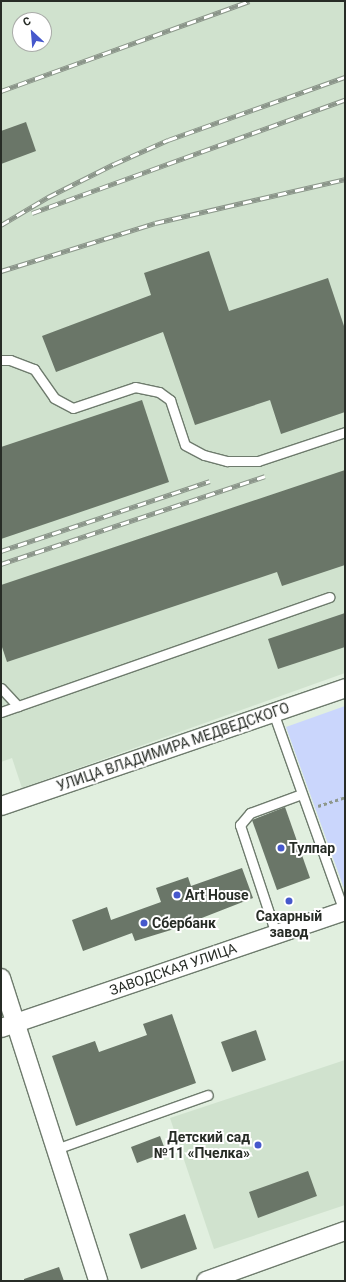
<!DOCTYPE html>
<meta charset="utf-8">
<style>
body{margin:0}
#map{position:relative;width:346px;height:1282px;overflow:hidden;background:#e1efdf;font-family:Roboto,sans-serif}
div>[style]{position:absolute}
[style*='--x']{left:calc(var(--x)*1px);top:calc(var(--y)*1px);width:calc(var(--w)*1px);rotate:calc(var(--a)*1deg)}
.built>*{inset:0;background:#d0e2ce}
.green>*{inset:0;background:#cad6fc}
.building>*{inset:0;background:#6a7668}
.path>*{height:2.5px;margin-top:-1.25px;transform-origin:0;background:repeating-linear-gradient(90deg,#8e988c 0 3px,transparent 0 6px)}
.roads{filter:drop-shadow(1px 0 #6e7b6d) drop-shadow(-1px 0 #6e7b6d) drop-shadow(0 1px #6e7b6d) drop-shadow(0 -1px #6e7b6d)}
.service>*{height:9px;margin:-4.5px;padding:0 4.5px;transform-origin:4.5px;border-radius:4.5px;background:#fff}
.minor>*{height:18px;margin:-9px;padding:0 9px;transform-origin:9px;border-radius:9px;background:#fff}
.rail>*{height:4.5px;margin-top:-2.25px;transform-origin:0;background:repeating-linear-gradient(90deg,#fff 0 9px,#8b958a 0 18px);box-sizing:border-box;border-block:1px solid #8b958a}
.dots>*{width:11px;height:11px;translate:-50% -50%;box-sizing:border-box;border:2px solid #fff;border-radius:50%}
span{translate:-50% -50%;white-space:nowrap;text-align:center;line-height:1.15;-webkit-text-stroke:4px #fff;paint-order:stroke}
.street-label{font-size:14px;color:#272c26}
.poi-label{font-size:14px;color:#272c26;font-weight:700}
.left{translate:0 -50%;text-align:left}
.right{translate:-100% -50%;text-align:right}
.frame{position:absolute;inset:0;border:2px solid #272c26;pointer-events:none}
.north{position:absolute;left:12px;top:12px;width:40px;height:40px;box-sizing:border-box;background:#fff;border:1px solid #a9aba8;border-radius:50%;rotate:334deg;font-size:11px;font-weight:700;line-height:16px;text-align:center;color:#272c26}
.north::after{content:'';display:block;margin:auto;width:14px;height:18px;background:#4658cc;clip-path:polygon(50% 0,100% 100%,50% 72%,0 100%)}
</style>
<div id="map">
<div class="built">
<div style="clip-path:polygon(evenodd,1px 1px,345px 1px,345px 673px,22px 788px,12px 758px,1px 762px,1px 1px,20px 20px,44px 20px,44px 44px,20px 44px,20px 20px)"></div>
<div style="clip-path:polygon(345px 1060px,345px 1205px,214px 1249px,170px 1118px)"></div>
</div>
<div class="green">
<div style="clip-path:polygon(345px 706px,345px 891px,286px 727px)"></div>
</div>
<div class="building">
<div style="clip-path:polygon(26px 122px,36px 151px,1px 164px,1px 131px)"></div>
<div style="clip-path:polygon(209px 251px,229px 311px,328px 278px,345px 329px,345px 412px,281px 434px,270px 400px,195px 425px,163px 332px,56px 372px,42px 336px,151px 295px,144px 273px)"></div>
<div style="clip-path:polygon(142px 400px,169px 482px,1px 539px,1px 447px)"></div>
<div style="clip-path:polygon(345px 470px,345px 565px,282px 586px,277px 572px,7px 662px,1px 644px,1px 585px)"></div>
<div style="clip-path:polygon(345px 613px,345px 647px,278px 669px,268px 639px)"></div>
<div style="clip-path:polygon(285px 807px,310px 878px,277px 890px,252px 820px)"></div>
<div style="clip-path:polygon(242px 868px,253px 898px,171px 930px,135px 941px,132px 933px,83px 951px,72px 920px,107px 907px,111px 920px,161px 902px,156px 888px,188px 877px,191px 886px)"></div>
<div style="clip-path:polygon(172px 1014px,196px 1083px,76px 1126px,52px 1056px,95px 1041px,99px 1052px,147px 1035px,143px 1024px)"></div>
<div style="clip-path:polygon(256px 1030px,266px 1060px,232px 1072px,221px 1042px)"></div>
<div style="clip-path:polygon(160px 1136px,166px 1152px,137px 1163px,131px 1147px)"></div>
<div style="clip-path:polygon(308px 1171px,317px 1196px,258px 1218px,249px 1192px)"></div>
<div style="clip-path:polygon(185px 1214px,197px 1249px,141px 1269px,129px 1234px)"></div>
<div style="clip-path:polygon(59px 1267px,64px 1281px,24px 1281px,24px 1279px)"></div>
</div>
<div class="path">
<div style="--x:318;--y:806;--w:28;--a:-18"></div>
</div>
<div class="roads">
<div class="service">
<div style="--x:1;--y:360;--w:9;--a:0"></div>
<div style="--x:10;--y:360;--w:26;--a:21"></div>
<div style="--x:34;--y:369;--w:35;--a:55"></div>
<div style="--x:54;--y:398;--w:21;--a:28"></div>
<div style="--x:73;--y:408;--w:65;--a:-18.7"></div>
<div style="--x:135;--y:387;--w:25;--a:12"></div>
<div style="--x:159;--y:392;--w:14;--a:36"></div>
<div style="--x:170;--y:400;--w:47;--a:71.6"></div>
<div style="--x:185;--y:445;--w:21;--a:28"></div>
<div style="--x:204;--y:455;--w:24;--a:15"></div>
<div style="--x:227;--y:461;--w:31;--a:0"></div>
<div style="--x:258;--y:461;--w:92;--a:-18.4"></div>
<div style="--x:1;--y:688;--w:25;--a:47"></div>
<div style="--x:1;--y:712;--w:348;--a:-19.3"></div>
<div style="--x:273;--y:712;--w:211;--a:70.4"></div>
<div style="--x:276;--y:934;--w:115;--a:-108.3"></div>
<div style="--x:240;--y:825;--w:16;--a:-50"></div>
<div style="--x:250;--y:813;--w:55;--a:-20.1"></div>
<div style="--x:56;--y:1149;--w:161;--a:-19.6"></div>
</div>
<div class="minor">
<div style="--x:1;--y:806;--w:364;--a:-18.9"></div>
<div style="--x:1;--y:978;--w:318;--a:72.2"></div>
<div style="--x:1;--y:1028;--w:363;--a:-18.8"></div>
<div style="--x:206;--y:1281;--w:148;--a:-19.8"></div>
</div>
</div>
<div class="rail">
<div style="--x:1;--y:91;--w:264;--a:-19.9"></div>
<div style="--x:32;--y:213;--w:333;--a:-19.9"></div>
<div style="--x:1;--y:225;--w:55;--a:-30.8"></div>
<div style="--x:48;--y:197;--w:74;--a:-26.6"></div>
<div style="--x:114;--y:164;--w:59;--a:-24"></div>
<div style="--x:168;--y:140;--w:188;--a:-19.6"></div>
<div style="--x:1;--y:271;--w:161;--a:-17.3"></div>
<div style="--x:155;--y:223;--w:195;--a:-13"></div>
<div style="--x:1;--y:551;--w:220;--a:-18.5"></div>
<div style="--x:1;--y:564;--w:278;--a:-18.4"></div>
</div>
<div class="dots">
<div style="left:281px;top:848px;background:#4658cc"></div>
<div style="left:177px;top:895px;background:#4658cc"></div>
<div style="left:289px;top:901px;background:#4658cc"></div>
<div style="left:144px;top:923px;background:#4658cc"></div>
<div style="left:258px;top:1145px;background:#4658cc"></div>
</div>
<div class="street-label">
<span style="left:173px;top:747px;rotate:-19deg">УЛИЦА ВЛАДИМИРА МЕДВЕДСКОГО</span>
<span style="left:173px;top:969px;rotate:-19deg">ЗАВОДСКАЯ УЛИЦА</span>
</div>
<div class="poi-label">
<span class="left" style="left:289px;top:848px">Тулпар</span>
<span class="left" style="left:185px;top:895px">Art House</span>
<span style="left:289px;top:924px">Сахарный<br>завод</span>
<span class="left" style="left:152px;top:923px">Сбербанк</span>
<span class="right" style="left:250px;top:1145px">Детский сад<br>№11 «Пчелка»</span>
</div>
<div class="frame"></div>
<div class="north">С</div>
</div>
